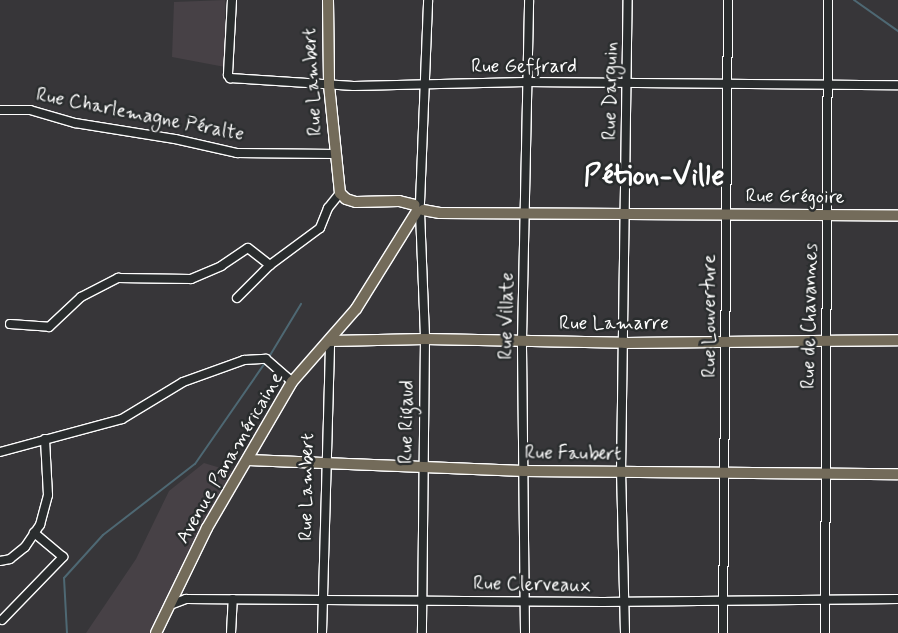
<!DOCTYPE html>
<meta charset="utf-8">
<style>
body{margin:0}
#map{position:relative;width:898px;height:633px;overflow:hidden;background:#373639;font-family:Mynerve,sans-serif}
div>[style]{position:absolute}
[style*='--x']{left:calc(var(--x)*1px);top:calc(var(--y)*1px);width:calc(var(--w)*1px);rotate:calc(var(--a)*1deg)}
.built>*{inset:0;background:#474146}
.stream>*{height:2px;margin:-1px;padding:0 1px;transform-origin:1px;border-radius:1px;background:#4e6873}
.roads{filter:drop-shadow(1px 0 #fff) drop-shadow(-1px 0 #fff) drop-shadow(0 1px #fff) drop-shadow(0 -1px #fff)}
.minor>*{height:8px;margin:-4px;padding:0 4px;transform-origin:4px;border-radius:4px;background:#2a2d2e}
.major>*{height:10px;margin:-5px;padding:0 5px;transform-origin:5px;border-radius:5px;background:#736b5a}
span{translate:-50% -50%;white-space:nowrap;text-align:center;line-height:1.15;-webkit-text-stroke:5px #2a2d2e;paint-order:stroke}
.street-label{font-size:19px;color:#fff}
.town-label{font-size:29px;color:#fff;font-weight:700}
</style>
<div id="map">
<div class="built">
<div style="clip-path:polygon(225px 0,225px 67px,172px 57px,174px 2px)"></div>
<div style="clip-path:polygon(204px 463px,234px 472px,151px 633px,86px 633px,136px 559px,169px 491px)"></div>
</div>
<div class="stream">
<div style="--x:854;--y:0;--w:54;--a:35.2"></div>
<div style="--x:269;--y:357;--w:62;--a:-58.9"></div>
<div style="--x:67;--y:633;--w:55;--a:-93.1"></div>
<div style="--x:64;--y:578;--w:58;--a:-47.8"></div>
<div style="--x:103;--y:535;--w:116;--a:-37.7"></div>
<div style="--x:195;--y:464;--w:123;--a:-55.3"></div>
</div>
<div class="roads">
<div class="minor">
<div style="--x:232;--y:0;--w:75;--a:93.1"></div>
<div style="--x:228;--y:75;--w:4;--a:56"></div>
<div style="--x:230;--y:78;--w:124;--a:3.7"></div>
<div style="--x:354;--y:86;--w:172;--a:-1.3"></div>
<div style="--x:526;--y:82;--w:372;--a:0.5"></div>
<div style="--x:0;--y:110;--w:30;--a:0"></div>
<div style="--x:30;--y:110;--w:47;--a:16.1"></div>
<div style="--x:75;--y:123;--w:101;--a:9.1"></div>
<div style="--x:175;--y:139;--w:64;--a:12.7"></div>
<div style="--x:237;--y:153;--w:98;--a:0.6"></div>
<div style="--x:420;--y:203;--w:203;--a:-87.7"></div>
<div style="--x:420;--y:212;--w:127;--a:87.7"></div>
<div style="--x:425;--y:339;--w:294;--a:90.6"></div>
<div style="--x:237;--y:298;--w:47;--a:-45"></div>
<div style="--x:270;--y:265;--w:62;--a:-36.5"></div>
<div style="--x:320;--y:228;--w:22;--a:-68"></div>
<div style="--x:328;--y:208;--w:19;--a:-51"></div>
<div style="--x:10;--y:324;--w:39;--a:4"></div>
<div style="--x:49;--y:327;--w:44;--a:-43.2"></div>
<div style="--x:81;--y:297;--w:42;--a:-27.2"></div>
<div style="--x:118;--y:278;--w:73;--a:0.8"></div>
<div style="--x:191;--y:279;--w:33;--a:-23"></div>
<div style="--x:221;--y:266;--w:32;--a:-34"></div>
<div style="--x:248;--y:248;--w:28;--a:38"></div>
<div style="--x:0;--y:452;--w:126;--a:-15.1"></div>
<div style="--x:122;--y:419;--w:71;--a:-31.2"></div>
<div style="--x:183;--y:382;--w:65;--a:-19.8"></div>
<div style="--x:244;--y:360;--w:22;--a:-3"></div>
<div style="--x:266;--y:359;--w:35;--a:41"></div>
<div style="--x:0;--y:561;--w:10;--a:-11"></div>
<div style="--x:10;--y:559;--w:19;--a:-39"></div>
<div style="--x:25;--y:547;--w:27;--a:-56"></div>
<div style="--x:40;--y:525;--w:31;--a:-75"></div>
<div style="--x:48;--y:495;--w:56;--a:-93.1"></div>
<div style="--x:170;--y:605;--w:17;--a:-21"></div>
<div style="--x:186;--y:599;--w:417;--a:0.4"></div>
<div style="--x:603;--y:602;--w:295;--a:-0.6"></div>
<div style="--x:2;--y:620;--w:88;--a:-45.9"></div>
<div style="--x:63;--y:557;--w:38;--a:-140"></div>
<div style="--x:231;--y:633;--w:34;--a:-87"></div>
<div style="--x:322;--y:633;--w:292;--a:-88.4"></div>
<div style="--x:525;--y:633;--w:293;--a:-90.6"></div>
<div style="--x:522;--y:340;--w:340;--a:-88.8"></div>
<div style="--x:625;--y:633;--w:160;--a:-91.4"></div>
<div style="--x:621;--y:473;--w:473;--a:-89.2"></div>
<div style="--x:723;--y:633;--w:633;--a:-89.55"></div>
<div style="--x:825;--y:633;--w:633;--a:-89.73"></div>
</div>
<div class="major">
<div style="--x:328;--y:0;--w:85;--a:89.3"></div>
<div style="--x:329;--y:85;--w:109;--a:84.2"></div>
<div style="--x:340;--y:193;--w:8;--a:45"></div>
<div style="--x:346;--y:199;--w:10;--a:17"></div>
<div style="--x:356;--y:202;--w:43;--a:-1.3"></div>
<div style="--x:399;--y:201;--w:16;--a:14"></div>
<div style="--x:423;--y:210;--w:17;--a:10"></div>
<div style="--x:440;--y:213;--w:458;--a:0.3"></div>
<div style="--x:330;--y:341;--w:95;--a:-1.2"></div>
<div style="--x:425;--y:339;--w:200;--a:1.1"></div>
<div style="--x:625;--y:343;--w:273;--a:-0.6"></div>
<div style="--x:248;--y:460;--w:276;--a:2.3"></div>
<div style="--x:524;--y:471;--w:374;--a:0.5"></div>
<div style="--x:156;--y:633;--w:117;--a:-64.1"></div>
<div style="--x:207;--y:528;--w:169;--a:-59.8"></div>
<div style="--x:292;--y:382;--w:97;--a:-48.8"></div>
<div style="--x:356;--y:309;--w:115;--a:-58.1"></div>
</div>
</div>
<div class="street-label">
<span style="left:524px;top:67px">Rue Geffrard</span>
<span style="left:313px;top:82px;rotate:-93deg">Rue Lambert</span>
<span style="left:611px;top:91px;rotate:-89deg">Rue Darguin</span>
<span style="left:140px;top:115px;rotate:11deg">Rue Charlemagne Péralte</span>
<span style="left:795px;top:197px;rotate:1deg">Rue Grégoire</span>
<span style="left:507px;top:316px;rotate:-89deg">Rue Villate</span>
<span style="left:710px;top:316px;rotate:-90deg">Rue Louverture</span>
<span style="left:810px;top:316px;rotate:-89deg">Rue de Chavannes</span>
<span style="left:614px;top:324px">Rue Lamarre</span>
<span style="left:407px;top:422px;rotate:-89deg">Rue Rigaud</span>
<span style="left:573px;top:454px;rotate:1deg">Rue Faubert</span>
<span style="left:230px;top:458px;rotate:-60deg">Avenue Panaméricaine</span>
<span style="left:307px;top:487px;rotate:-89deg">Rue Lambert</span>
<span style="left:532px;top:585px;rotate:1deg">Rue Clerveaux</span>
</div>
<div class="town-label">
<span style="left:654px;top:177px">Pétion-Ville</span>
</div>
</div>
